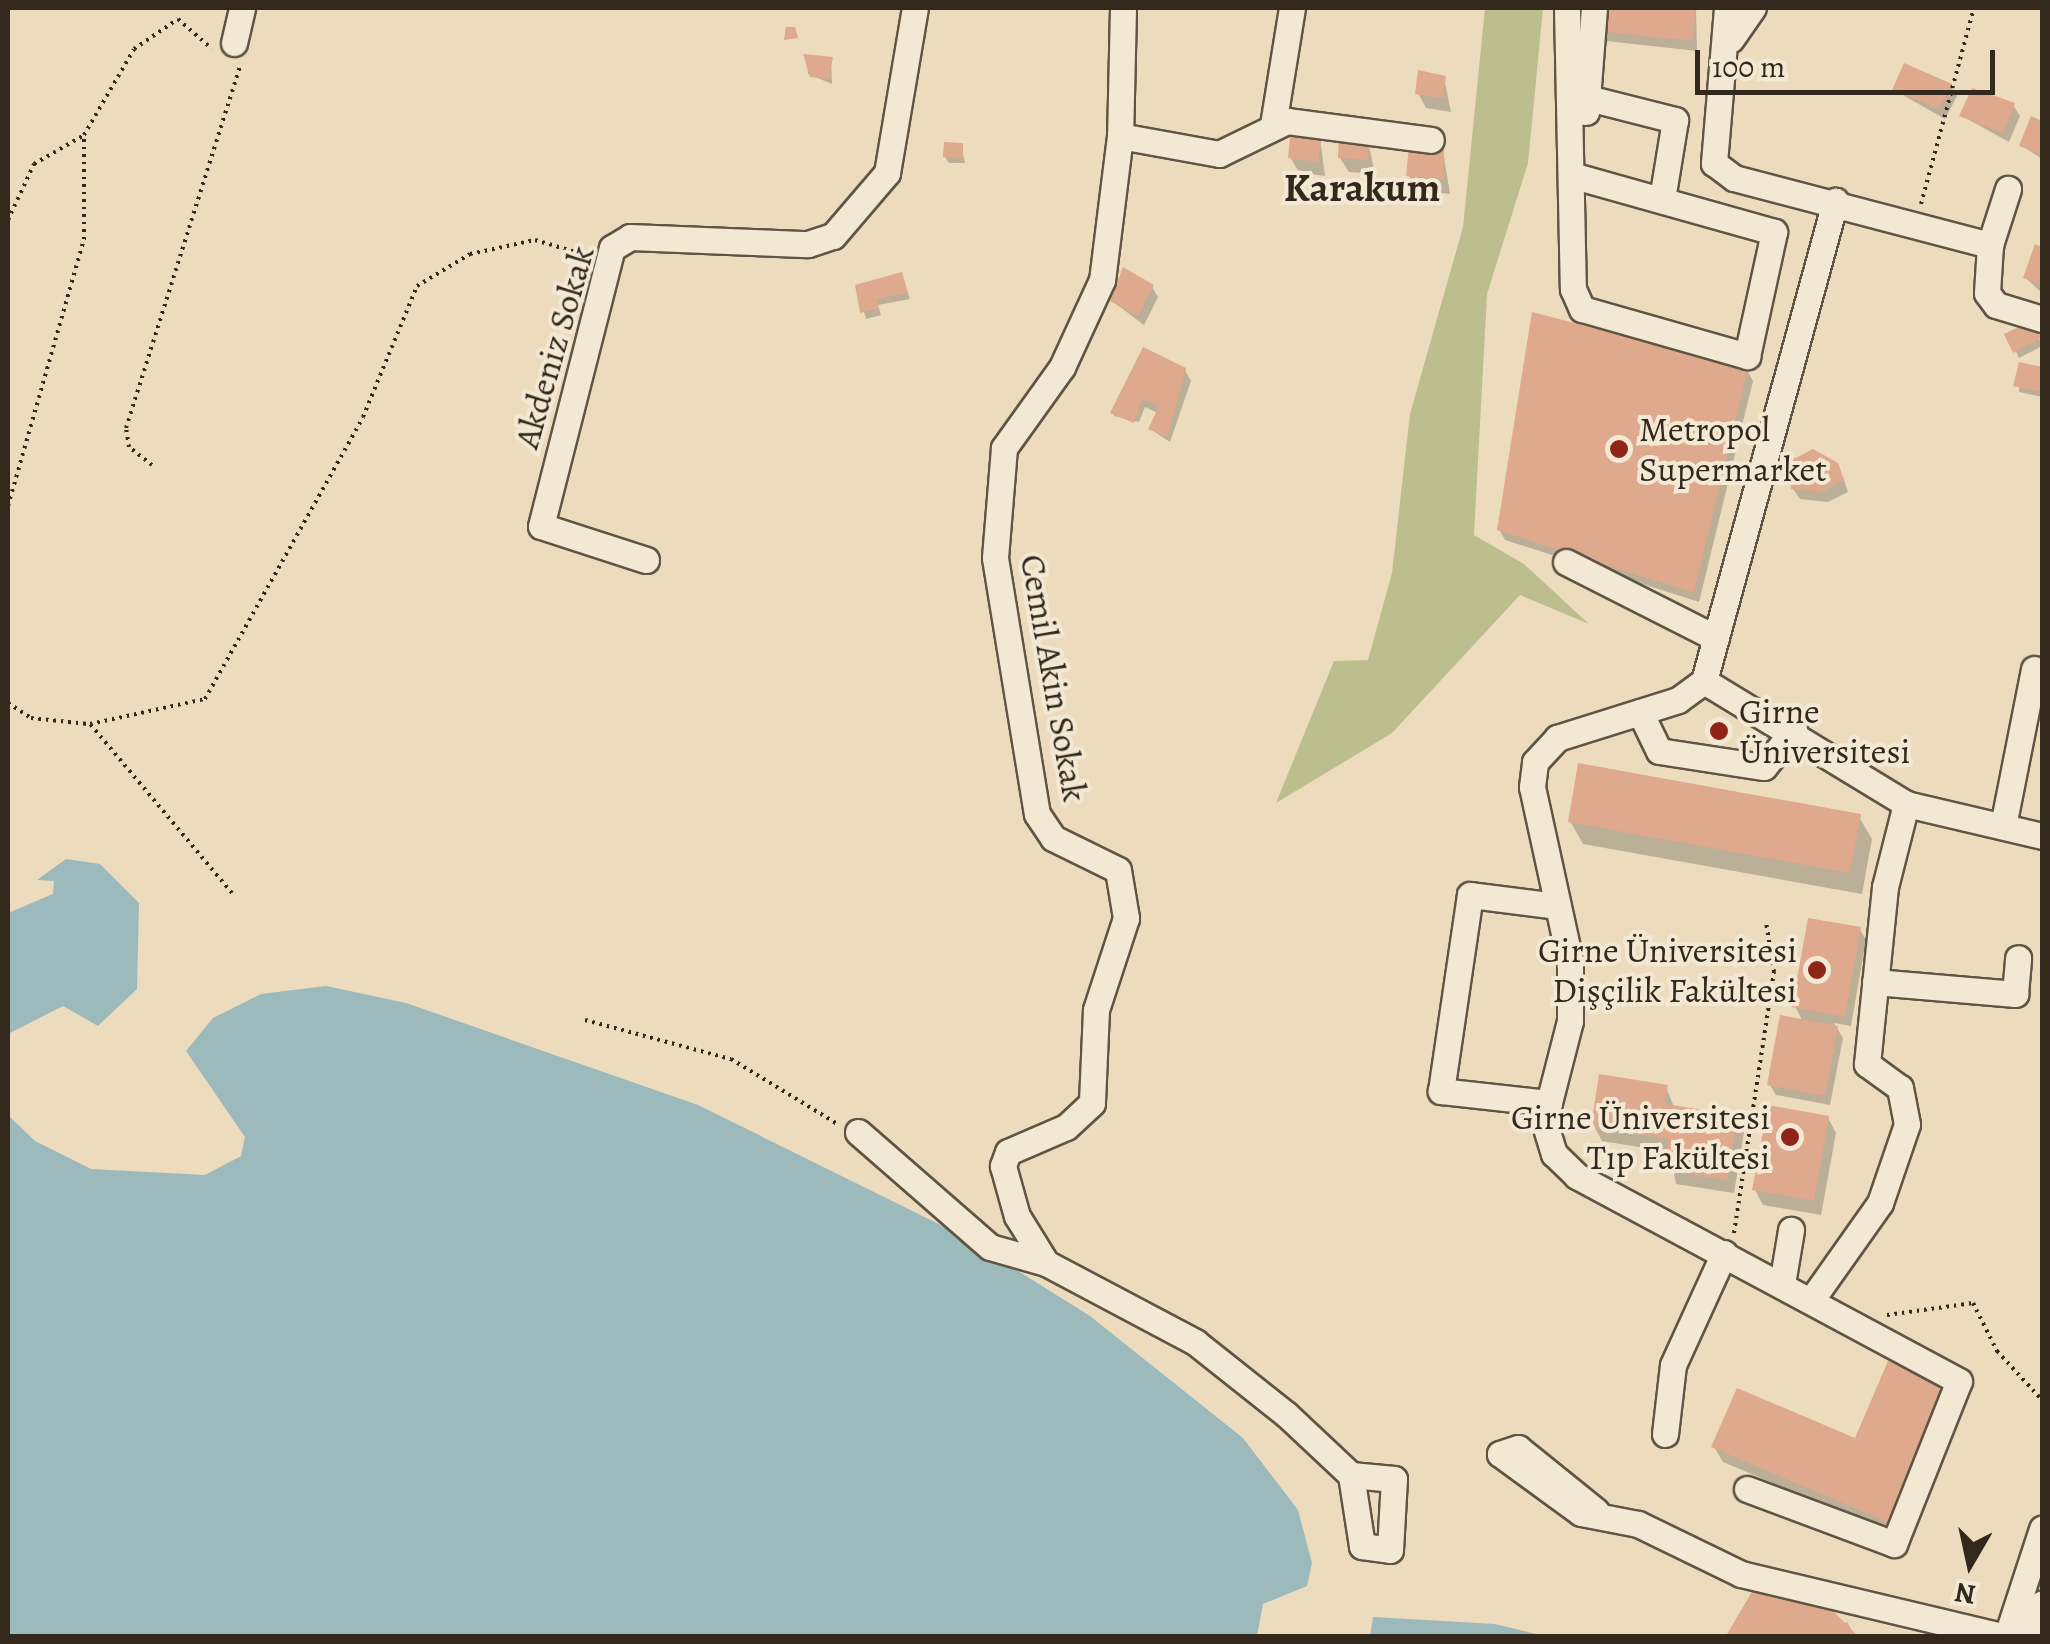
<!DOCTYPE html>
<meta charset="utf-8">
<style>
body{margin:0}
#map{position:relative;width:2050px;height:1644px;overflow:hidden;background:#ecdbbd;font-family:Alegreya,serif}
div>[style]{position:absolute}
[style*='--x']{left:calc(var(--x)*1px);top:calc(var(--y)*1px);width:calc(var(--w)*1px);rotate:calc(var(--a)*1deg)}
.green>*{inset:0;background:#bdbe8d}
.water>*{inset:0;background:#9cb9bb}
.shadow>*{inset:0;background:#0003}
.building>*{inset:0;background:#dfa98d}
.path>*{height:4px;margin-top:-2px;transform-origin:0;background:repeating-linear-gradient(90deg,#32281b 0 2.5px,transparent 0 7.5px)}
.roads{filter:drop-shadow(2px 0 #605544) drop-shadow(-2px 0 #605544) drop-shadow(0 2px #605544) drop-shadow(0 -2px #605544)}
.minor>*{height:25px;margin:-12.5px;padding:0 12.5px;transform-origin:12.5px;border-radius:12.5px;background:#f3e8d4}
.dots>*{width:28px;height:28px;translate:-50% -50%;box-sizing:border-box;border:5px solid #f3e8d4;border-radius:50%}
span{translate:-50% -50%;white-space:nowrap;text-align:center;line-height:1.15;-webkit-text-stroke:8px #f3e8d4;paint-order:stroke}
.street-label{font-size:35px;color:#32281b}
.poi-label{font-size:35px;color:#32281b}
.left{translate:0 -50%;text-align:left}
.right{translate:-100% -50%;text-align:right}
.quarter-label{font-size:40px;color:#32281b;font-weight:700}
.frame{position:absolute;inset:0;border:10px solid #32281b;pointer-events:none}
.north{position:absolute;left:1920px;top:1514px;width:100px;height:100px;-webkit-text-stroke:8px #f3e8d4;paint-order:stroke;rotate:189deg;font-size:28px;font-weight:700;line-height:40px;text-align:center;color:#32281b}
.north::after{content:'';display:block;margin:auto;width:35px;height:45px;background:#32281b;clip-path:polygon(50% 0,100% 100%,50% 72%,0 100%)}
.scale{position:absolute;left:1695px;top:50px;width:300px;height:45px;box-sizing:border-box;border:5px solid #32281b;border-top:0;padding-left:12px;font-size:30px;line-height:35px;white-space:nowrap;color:#32281b;-webkit-text-stroke:8px #f3e8d4;paint-order:stroke}
</style>
<div id="map">
<div class="green">
<div style="clip-path:polygon(1485px 8px,1543px 8px,1528px 163px,1487px 294px,1474px 535px,1524px 564px,1589px 624px,1520px 595px,1392px 733px,1276px 803px,1334px 661px,1368px 660px,1392px 573px,1410px 414px,1463px 227px)"></div>
</div>
<div class="water">
<div style="clip-path:polygon(66px 859px,100px 864px,139px 903px,137px 989px,98px 1026px,63px 1006px,8px 1034px,8px 913px,53px 894px,54px 881px,37px 880px)"></div>
<div style="clip-path:polygon(326px 986px,406px 1003px,698px 1105px,959px 1234px,1090px 1316px,1243px 1438px,1298px 1510px,1312px 1563px,1307px 1586px,1263px 1604px,1257px 1636px,8px 1636px,8px 1115px,35px 1141px,91px 1169px,205px 1175px,241px 1156px,245px 1137px,186px 1051px,213px 1018px,261px 994px)"></div>
<div style="clip-path:polygon(1373px 1617px,1495px 1624px,1544px 1636px,1370px 1636px)"></div>
</div>
<div class="shadow">
<div style="clip-path:polygon(1602px 8px,1696px 8px,1697px 51px,1606px 41px)"></div>
<div style="clip-path:polygon(806px 56px,831px 60px,832px 84px,808px 74px)"></div>
<div style="clip-path:polygon(1444px 78px,1451px 112px,1426px 108px,1418px 93px)"></div>
<div style="clip-path:polygon(1951px 86px,1957px 96px,1945px 119px,1894px 90px)"></div>
<div style="clip-path:polygon(2013px 105px,2020px 116px,2009px 142px,1962px 116px)"></div>
<div style="clip-path:polygon(2032px 120px,2042px 124px,2042px 159px,2022px 146px)"></div>
<div style="clip-path:polygon(1320px 138px,1325px 176px,1299px 172px,1290px 157px)"></div>
<div style="clip-path:polygon(1368px 141px,1375px 174px,1349px 172px,1340px 158px)"></div>
<div style="clip-path:polygon(961px 145px,965px 163px,949px 163px,945px 157px)"></div>
<div style="clip-path:polygon(1443px 151px,1450px 194px,1417px 190px,1409px 176px)"></div>
<div style="clip-path:polygon(2036px 247px,2042px 249px,2042px 293px,2026px 278px)"></div>
<div style="clip-path:polygon(904px 282px,910px 299px,878px 305px,881px 315px,866px 319px,857px 286px)"></div>
<div style="clip-path:polygon(1152px 287px,1158px 297px,1144px 325px,1112px 301px)"></div>
<div style="clip-path:polygon(2033px 323px,2042px 346px,2019px 358px,2008px 336px)"></div>
<div style="clip-path:polygon(2020px 365px,2042px 370px,2042px 397px,2019px 392px)"></div>
<div style="clip-path:polygon(1185px 370px,1191px 381px,1170px 442px,1150px 429px,1158px 413px,1145px 407px,1139px 422px,1114px 416px,1119px 394px,1132px 398px)"></div>
<div style="clip-path:polygon(1747px 370px,1753px 381px,1699px 602px,1505px 540px,1499px 529px)"></div>
<div style="clip-path:polygon(1843px 477px,1848px 492px,1828px 502px,1800px 499px,1793px 489px)"></div>
<div style="clip-path:polygon(1859px 817px,1872px 839px,1862px 894px,1583px 844px,1570px 821px)"></div>
<div style="clip-path:polygon(1860px 930px,1866px 940px,1851px 1026px,1834px 1023px,1843px 1038px,1830px 1105px,1776px 1095px,1770px 1085px,1803px 1022px,1795px 1006px)"></div>
<div style="clip-path:polygon(1666px 1087px,1674px 1107px,1736px 1117px,1744px 1132px,1734px 1193px,1676px 1184px,1670px 1152px,1602px 1141px,1594px 1126px)"></div>
<div style="clip-path:polygon(1828px 1118px,1836px 1133px,1821px 1215px,1763px 1205px,1755px 1190px)"></div>
<div style="clip-path:polygon(1856px 1441px,1898px 1536px,1723px 1462px,1714px 1447px)"></div>
<div style="clip-path:polygon(1755px 1593px,1838px 1626px,1847px 1622px,1855px 1636px,1729px 1636px)"></div>
</div>
<div class="building">
<div style="clip-path:polygon(1600px 8px,1696px 8px,1692px 41px,1597px 31px)"></div>
<div style="clip-path:polygon(786px 27px,795px 27px,798px 38px,784px 40px)"></div>
<div style="clip-path:polygon(803px 54px,833px 57px,829px 79px,810px 77px)"></div>
<div style="clip-path:polygon(1904px 63px,1952px 84px,1939px 109px,1892px 90px)"></div>
<div style="clip-path:polygon(1418px 70px,1446px 76px,1443px 98px,1415px 94px)"></div>
<div style="clip-path:polygon(1972px 88px,2015px 103px,2003px 133px,1959px 116px)"></div>
<div style="clip-path:polygon(2031px 116px,2042px 121px,2042px 155px,2019px 146px)"></div>
<div style="clip-path:polygon(1291px 130px,1322px 136px,1318px 162px,1288px 158px)"></div>
<div style="clip-path:polygon(1339px 135px,1369px 139px,1368px 160px,1338px 158px)"></div>
<div style="clip-path:polygon(944px 142px,963px 143px,963px 158px,943px 157px)"></div>
<div style="clip-path:polygon(1409px 145px,1444px 149px,1443px 180px,1406px 176px)"></div>
<div style="clip-path:polygon(2035px 244px,2042px 247px,2042px 285px,2023px 278px)"></div>
<div style="clip-path:polygon(1123px 267px,1154px 285px,1138px 316px,1110px 301px)"></div>
<div style="clip-path:polygon(902px 272px,908px 293px,876px 299px,879px 308px,860px 313px,855px 285px)"></div>
<div style="clip-path:polygon(1532px 312px,1748px 368px,1694px 593px,1497px 530px)"></div>
<div style="clip-path:polygon(2034px 320px,2042px 337px,2013px 353px,2004px 334px)"></div>
<div style="clip-path:polygon(1143px 347px,1186px 368px,1167px 437px,1148px 429px,1159px 406px,1142px 399px,1134px 423px,1110px 413px)"></div>
<div style="clip-path:polygon(2019px 362px,2042px 367px,2042px 392px,2013px 386px)"></div>
<div style="clip-path:polygon(1813px 449px,1838px 463px,1844px 480px,1821px 492px,1791px 489px,1790px 461px)"></div>
<div style="clip-path:polygon(1578px 763px,1861px 814px,1850px 873px,1568px 822px)"></div>
<div style="clip-path:polygon(1808px 918px,1861px 927px,1845px 1017px,1792px 1007px)"></div>
<div style="clip-path:polygon(1780px 1015px,1838px 1026px,1825px 1096px,1767px 1085px)"></div>
<div style="clip-path:polygon(1599px 1074px,1668px 1085px,1665px 1104px,1737px 1115px,1727px 1180px,1664px 1170px,1669px 1139px,1591px 1127px)"></div>
<div style="clip-path:polygon(1768px 1105px,1829px 1116px,1814px 1201px,1752px 1190px)"></div>
<div style="clip-path:polygon(1888px 1361px,1948px 1386px,1890px 1523px,1711px 1447px,1737px 1388px,1855px 1438px)"></div>
<div style="clip-path:polygon(1753px 1590px,1828px 1606px,1858px 1636px,1726px 1636px)"></div>
</div>
<div class="path">
<div style="--x:1921;--y:204;--w:203;--a:-74.9"></div>
<div style="--x:8;--y:220;--w:62;--a:-65.1"></div>
<div style="--x:34;--y:164;--w:58;--a:-30.1"></div>
<div style="--x:84;--y:135;--w:99;--a:-59.8"></div>
<div style="--x:134;--y:49;--w:53;--a:-34.3"></div>
<div style="--x:178;--y:19;--w:45;--a:41.4"></div>
<div style="--x:152;--y:465;--w:29;--a:-142"></div>
<div style="--x:129;--y:447;--w:19;--a:-99"></div>
<div style="--x:126;--y:428;--w:382;--a:-72.5"></div>
<div style="--x:8;--y:506;--w:278;--a:-74.1"></div>
<div style="--x:84;--y:239;--w:104;--a:-90"></div>
<div style="--x:8;--y:703;--w:27;--a:33"></div>
<div style="--x:31;--y:718;--w:57;--a:6"></div>
<div style="--x:232;--y:893;--w:221;--a:-130"></div>
<div style="--x:90;--y:724;--w:118;--a:-12.3"></div>
<div style="--x:205;--y:699;--w:323;--a:-60.7"></div>
<div style="--x:363;--y:417;--w:142;--a:-67.6"></div>
<div style="--x:417;--y:286;--w:62;--a:-31.1"></div>
<div style="--x:470;--y:254;--w:66;--a:-12.2"></div>
<div style="--x:535;--y:240;--w:56;--a:16.5"></div>
<div style="--x:585;--y:1020;--w:151;--a:15"></div>
<div style="--x:731;--y:1059;--w:127;--a:31.4"></div>
<div style="--x:1734;--y:1233;--w:264;--a:-81.3"></div>
<div style="--x:1774;--y:972;--w:51;--a:-99.1"></div>
<div style="--x:1887;--y:1315;--w:87;--a:-7.9"></div>
<div style="--x:1973;--y:1303;--w:54;--a:63.4"></div>
<div style="--x:1997;--y:1351;--w:67;--a:47.4"></div>
</div>
<div class="roads">
<div class="minor">
<div style="--x:1123;--y:8;--w:128;--a:91.3"></div>
<div style="--x:1120;--y:136;--w:145;--a:97.1"></div>
<div style="--x:1102;--y:280;--w:96;--a:114.7"></div>
<div style="--x:1062;--y:367;--w:100;--a:125.6"></div>
<div style="--x:1004;--y:448;--w:110;--a:94.7"></div>
<div style="--x:995;--y:558;--w:259;--a:80.7"></div>
<div style="--x:1037;--y:814;--w:29;--a:56"></div>
<div style="--x:1053;--y:838;--w:72;--a:26.2"></div>
<div style="--x:1118;--y:870;--w:49;--a:80.5"></div>
<div style="--x:1126;--y:918;--w:97;--a:108.1"></div>
<div style="--x:1096;--y:1010;--w:93;--a:92.5"></div>
<div style="--x:1092;--y:1103;--w:35;--a:137"></div>
<div style="--x:1066;--y:1127;--w:63;--a:156.7"></div>
<div style="--x:1008;--y:1152;--w:15;--a:110"></div>
<div style="--x:1003;--y:1166;--w:52;--a:74.4"></div>
<div style="--x:1017;--y:1216;--w:55;--a:58.3"></div>
<div style="--x:1046;--y:1263;--w:169;--a:27.9"></div>
<div style="--x:1195;--y:1342;--w:117;--a:38.4"></div>
<div style="--x:1287;--y:1415;--w:88;--a:43.2"></div>
<div style="--x:1351;--y:1475;--w:72;--a:81.2"></div>
<div style="--x:1362;--y:1546;--w:28;--a:8"></div>
<div style="--x:1390;--y:1550;--w:71;--a:-86.8"></div>
<div style="--x:1394;--y:1479;--w:43;--a:-174.7"></div>
<div style="--x:1567;--y:8;--w:281;--a:88.8"></div>
<div style="--x:1573;--y:289;--w:22;--a:66"></div>
<div style="--x:1582;--y:309;--w:172;--a:15.9"></div>
<div style="--x:1747;--y:356;--w:127;--a:-77.7"></div>
<div style="--x:1774;--y:232;--w:207;--a:-164.3"></div>
<div style="--x:1727;--y:8;--w:156;--a:94.8"></div>
<div style="--x:1714;--y:163;--w:25;--a:37"></div>
<div style="--x:1734;--y:178;--w:265;--a:14.7"></div>
<div style="--x:1990;--y:245;--w:48;--a:93.6"></div>
<div style="--x:1987;--y:293;--w:15;--a:53"></div>
<div style="--x:1996;--y:305;--w:48;--a:16.9"></div>
<div style="--x:1731;--y:39;--w:38;--a:-55"></div>
<div style="--x:234;--y:43;--w:36;--a:-77"></div>
<div style="--x:1588;--y:98;--w:90;--a:14.2"></div>
<div style="--x:1675;--y:120;--w:80;--a:99.3"></div>
<div style="--x:1586;--y:112;--w:104;--a:-85.6"></div>
<div style="--x:1273;--y:125;--w:119;--a:-80.8"></div>
<div style="--x:1120;--y:136;--w:101;--a:10.3"></div>
<div style="--x:1219;--y:154;--w:76;--a:-25.9"></div>
<div style="--x:1287;--y:121;--w:145;--a:7.5"></div>
<div style="--x:1990;--y:245;--w:59;--a:-72.2"></div>
<div style="--x:646;--y:560;--w:110;--a:-162.1"></div>
<div style="--x:541;--y:526;--w:287;--a:-75.7"></div>
<div style="--x:612;--y:248;--w:21;--a:-31"></div>
<div style="--x:630;--y:237;--w:178;--a:2.3"></div>
<div style="--x:808;--y:244;--w:26;--a:-18"></div>
<div style="--x:833;--y:236;--w:83;--a:-49.4"></div>
<div style="--x:887;--y:173;--w:167;--a:-80.4"></div>
<div style="--x:1566;--y:562;--w:168;--a:26.9"></div>
<div style="--x:1704;--y:681;--w:237;--a:31.3"></div>
<div style="--x:1906;--y:804;--w:140;--a:13.2"></div>
<div style="--x:1640;--y:712;--w:43;--a:64"></div>
<div style="--x:1659;--y:751;--w:106;--a:8.7"></div>
<div style="--x:1764;--y:767;--w:48;--a:-51"></div>
<div style="--x:2003;--y:826;--w:160;--a:-78.8"></div>
<div style="--x:1875;--y:982;--w:141;--a:4.9"></div>
<div style="--x:2015;--y:994;--w:36;--a:-85"></div>
<div style="--x:1549;--y:1103;--w:109;--a:-173.7"></div>
<div style="--x:1441;--y:1091;--w:198;--a:-81.6"></div>
<div style="--x:1470;--y:895;--w:88;--a:7.2"></div>
<div style="--x:858;--y:1132;--w:175;--a:41.1"></div>
<div style="--x:990;--y:1247;--w:58;--a:15.9"></div>
<div style="--x:1782;--y:1284;--w:55;--a:-80.5"></div>
<div style="--x:1812;--y:1299;--w:118;--a:-54.7"></div>
<div style="--x:1880;--y:1203;--w:83;--a:-71.1"></div>
<div style="--x:1907;--y:1124;--w:37;--a:-101"></div>
<div style="--x:1900;--y:1088;--w:41;--a:-144"></div>
<div style="--x:1867;--y:1064;--w:178;--a:-84.2"></div>
<div style="--x:1885;--y:887;--w:86;--a:-75.8"></div>
<div style="--x:1665;--y:1434;--w:69;--a:-83.4"></div>
<div style="--x:1673;--y:1365;--w:123;--a:-65.5"></div>
<div style="--x:1747;--y:1489;--w:157;--a:20.5"></div>
<div style="--x:1894;--y:1544;--w:175;--a:-68.3"></div>
<div style="--x:1959;--y:1381;--w:434;--a:-151.8"></div>
<div style="--x:1577;--y:1176;--w:32;--a:-136"></div>
<div style="--x:1554;--y:1154;--w:34;--a:-107"></div>
<div style="--x:1544;--y:1122;--w:104;--a:-75.6"></div>
<div style="--x:1570;--y:1021;--w:60;--a:-90"></div>
<div style="--x:1570;--y:961;--w:178;--a:-102.3"></div>
<div style="--x:1532;--y:787;--w:25;--a:-83"></div>
<div style="--x:1535;--y:762;--w:33;--a:-47"></div>
<div style="--x:1557;--y:738;--w:127;--a:-17.4"></div>
<div style="--x:1678;--y:700;--w:32;--a:-36"></div>
<div style="--x:1704;--y:681;--w:498;--a:-74.7"></div>
<div style="--x:1596;--y:1511;--w:100;--a:-141.1"></div>
<div style="--x:1518;--y:1448;--w:19;--a:162"></div>
<div style="--x:1500;--y:1454;--w:100;--a:36.1"></div>
<div style="--x:1581;--y:1513;--w:58;--a:10.9"></div>
<div style="--x:1638;--y:1524;--w:114;--a:25.9"></div>
<div style="--x:1741;--y:1574;--w:267;--a:13.4"></div>
<div style="--x:2007;--y:1636;--w:113;--a:-71.9"></div>
<div style="--x:2032;--y:1636;--w:34;--a:-73"></div>
</div>
</div>
<div class="dots">
<div style="left:1619px;top:449px;background:#8f2418"></div>
<div style="left:1719px;top:731px;background:#8f2418"></div>
<div style="left:1817px;top:970px;background:#8f2418"></div>
<div style="left:1790px;top:1137px;background:#8f2418"></div>
</div>
<div class="street-label">
<span style="left:554px;top:347px;rotate:-74deg">Akdeniz Sokak</span>
<span style="left:1054px;top:678px;rotate:80deg">Cemil Akin Sokak</span>
</div>
<div class="poi-label">
<span class="left" style="left:1639px;top:449px">Metropol<br>Supermarket</span>
<span class="left" style="left:1739px;top:731px">Girne<br>Üniversitesi</span>
<span class="right" style="left:1797px;top:970px">Girne Üniversitesi<br>Dişçilik Fakültesi</span>
<span class="right" style="left:1770px;top:1137px">Girne Üniversitesi<br>Tıp Fakültesi</span>
</div>
<div class="quarter-label">
<span style="left:1362px;top:188px">Karakum</span>
</div>
<div class="frame"></div>
<div class="north">N</div>
<div class="scale">100 m</div>
</div>
